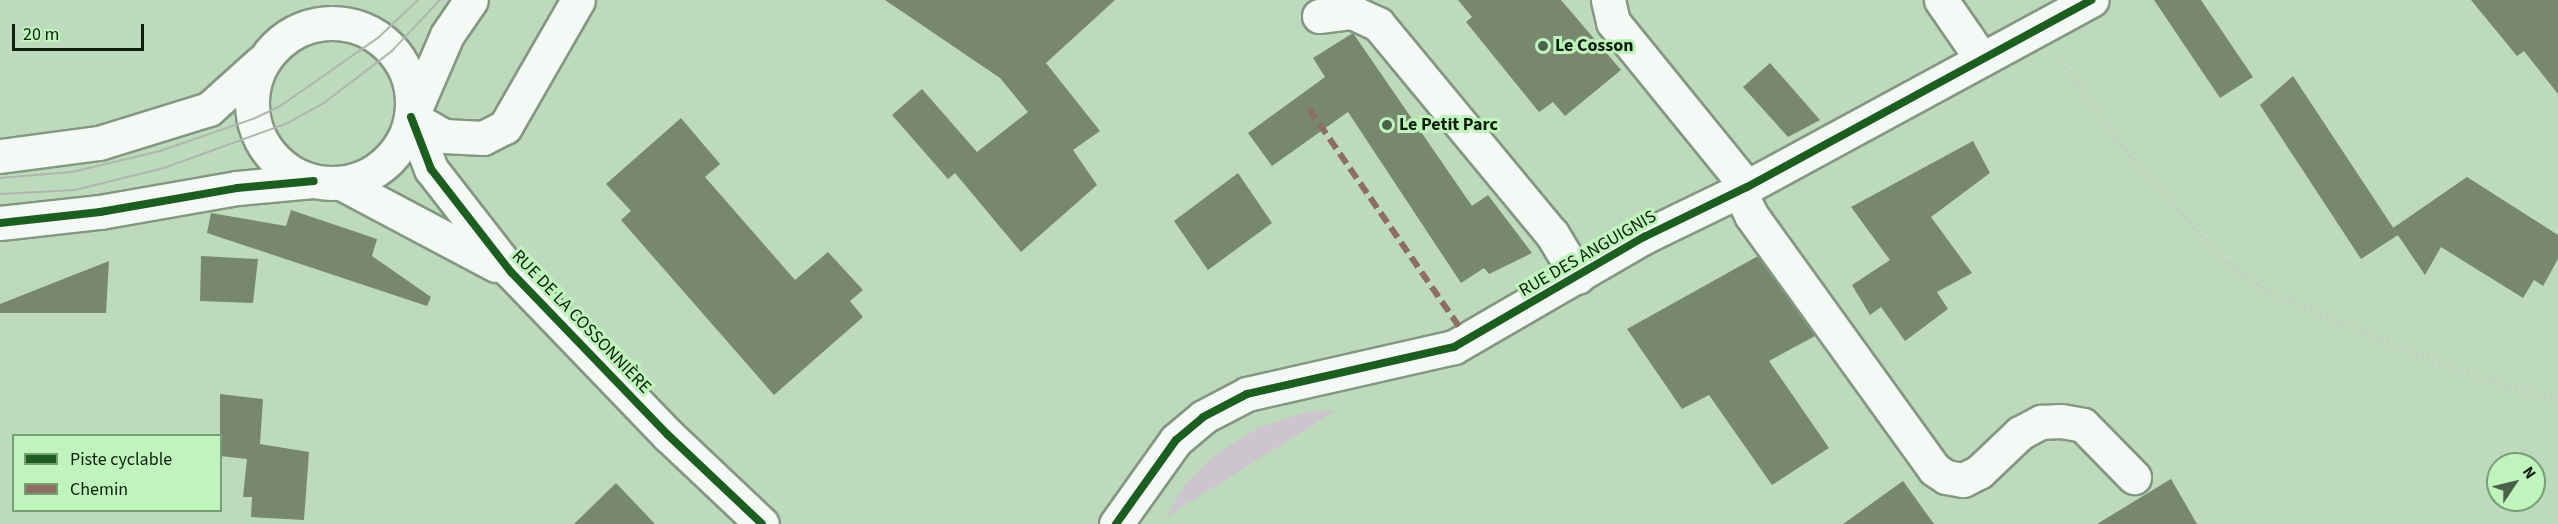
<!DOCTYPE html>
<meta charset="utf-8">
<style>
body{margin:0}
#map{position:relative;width:2558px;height:524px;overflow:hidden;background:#bddabc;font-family:"Source Sans 3",sans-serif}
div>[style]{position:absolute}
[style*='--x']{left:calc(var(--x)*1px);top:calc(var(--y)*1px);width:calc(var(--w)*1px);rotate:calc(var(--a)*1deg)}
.green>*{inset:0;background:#ccc5cd}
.building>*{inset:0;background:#77886d}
.path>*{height:4px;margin-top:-2px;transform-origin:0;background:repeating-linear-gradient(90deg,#c2cbc2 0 1.5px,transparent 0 6px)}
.roads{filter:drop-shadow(2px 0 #829881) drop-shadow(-2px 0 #829881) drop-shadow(0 2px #829881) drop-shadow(0 -2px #829881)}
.minor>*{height:33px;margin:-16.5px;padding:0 16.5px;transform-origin:16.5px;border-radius:16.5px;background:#f5f9f5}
.minor>.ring{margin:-16.5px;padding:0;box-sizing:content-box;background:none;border:33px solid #f5f9f5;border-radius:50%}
.tram>*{height:1.5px;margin:-0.75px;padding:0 0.75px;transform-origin:0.75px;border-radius:0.75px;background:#afb6ae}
.quiet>*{height:6px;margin-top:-3px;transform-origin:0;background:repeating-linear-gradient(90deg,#8d6e63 0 12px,transparent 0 18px)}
.cycleway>*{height:8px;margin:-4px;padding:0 4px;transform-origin:4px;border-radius:4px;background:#1b5e20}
.dots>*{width:16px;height:16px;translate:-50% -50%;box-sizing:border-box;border:3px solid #bff4bc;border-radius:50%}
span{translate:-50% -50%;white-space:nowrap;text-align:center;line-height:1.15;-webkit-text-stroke:6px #bff4bc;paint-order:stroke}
.poi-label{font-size:18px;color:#0c200c;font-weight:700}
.left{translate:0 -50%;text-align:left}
.street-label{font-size:18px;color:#0c200c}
.legend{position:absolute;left:12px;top:434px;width:210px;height:78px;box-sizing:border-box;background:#bff4bc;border:2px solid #779f76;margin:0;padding:8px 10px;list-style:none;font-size:18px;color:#0c200c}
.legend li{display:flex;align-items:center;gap:12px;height:30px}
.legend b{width:30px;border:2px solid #779f76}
.north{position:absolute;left:2486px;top:452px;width:60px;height:60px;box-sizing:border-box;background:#bff4bc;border:2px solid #779f76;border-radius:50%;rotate:55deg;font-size:16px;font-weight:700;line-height:24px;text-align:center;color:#0c200c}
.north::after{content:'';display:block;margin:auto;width:21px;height:27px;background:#4a614a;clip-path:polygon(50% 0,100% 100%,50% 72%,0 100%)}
.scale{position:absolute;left:12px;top:24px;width:132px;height:27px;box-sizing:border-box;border:3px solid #0c200c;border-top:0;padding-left:8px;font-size:18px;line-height:21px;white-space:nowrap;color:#0c200c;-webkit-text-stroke:4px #bff4bc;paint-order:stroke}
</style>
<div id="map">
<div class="green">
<div style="clip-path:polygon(1335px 411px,1166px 517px,1186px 483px,1215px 455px,1258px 428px,1306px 412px)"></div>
</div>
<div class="building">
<div style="clip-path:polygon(885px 0,1115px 0,1046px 63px,1100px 131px,1073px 150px,1097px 185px,1021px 252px,955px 173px,948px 179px,892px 115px,922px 89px,977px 152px,1028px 112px,1000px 78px)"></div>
<div style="clip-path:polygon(1458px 0,1561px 0,1621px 70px,1565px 116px,1553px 102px,1539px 112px,1466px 22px,1472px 17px)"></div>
<div style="clip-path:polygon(2154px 0,2201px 0,2253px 77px,2220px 98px)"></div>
<div style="clip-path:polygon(2471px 0,2558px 0,2558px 94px,2524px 51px,2517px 56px)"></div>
<div style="clip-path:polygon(1353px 33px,1472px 206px,1488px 195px,1532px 253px,1489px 274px,1484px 268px,1461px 283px,1348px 112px,1272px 166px,1248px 133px,1325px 77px,1313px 58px)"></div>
<div style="clip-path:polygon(1770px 63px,1820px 120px,1788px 137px,1743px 87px)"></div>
<div style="clip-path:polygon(2293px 76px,2398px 235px,2361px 259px,2260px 105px)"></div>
<div style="clip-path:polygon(681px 118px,720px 164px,705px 177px,795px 280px,828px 252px,863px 290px,850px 301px,863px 317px,774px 395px,621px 220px,631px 211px,606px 184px)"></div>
<div style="clip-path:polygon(1973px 141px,1990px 173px,1931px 217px,1972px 273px,1937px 292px,1948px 309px,1905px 341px,1881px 307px,1870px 315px,1852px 285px,1890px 260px,1851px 207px)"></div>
<div style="clip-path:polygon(1238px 173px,1272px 223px,1208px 270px,1174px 221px)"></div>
<div style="clip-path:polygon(2467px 177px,2558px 235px,2558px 259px,2543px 286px,2534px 280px,2523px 298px,2441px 247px,2425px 275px,2393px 228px)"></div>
<div style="clip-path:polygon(291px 210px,377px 239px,372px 256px,431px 297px,427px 306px,207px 233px,211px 213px,286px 226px)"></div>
<div style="clip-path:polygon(201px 256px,258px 259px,253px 303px,200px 301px)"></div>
<div style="clip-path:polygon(1758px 256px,1815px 336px,1769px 361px,1829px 448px,1772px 485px,1709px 395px,1682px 409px,1627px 329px)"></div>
<div style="clip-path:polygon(109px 261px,106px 313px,0 313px,0 304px)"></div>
<div style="clip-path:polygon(220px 394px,263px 399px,260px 444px,309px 452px,304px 520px,251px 517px,252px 497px,243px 497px,247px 459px,220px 456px)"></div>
<div style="clip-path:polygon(2171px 479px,2197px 524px,2097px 524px)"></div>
<div style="clip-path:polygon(1903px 481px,1934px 524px,1843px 524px)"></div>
<div style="clip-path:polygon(616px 483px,655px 524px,574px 524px)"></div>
</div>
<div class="path">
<div style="--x:2062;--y:62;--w:103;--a:54.9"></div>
<div style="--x:2121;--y:146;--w:159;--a:48.1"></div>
<div style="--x:2227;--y:264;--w:53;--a:33.4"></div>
<div style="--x:2271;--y:293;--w:127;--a:23.1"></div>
<div style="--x:2388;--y:343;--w:111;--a:20.6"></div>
<div style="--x:2492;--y:382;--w:68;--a:15.3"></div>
</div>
<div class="roads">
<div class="minor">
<div style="--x:1608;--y:0;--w:23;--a:77"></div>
<div style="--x:1613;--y:22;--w:213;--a:50.9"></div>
<div style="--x:1941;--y:0;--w:70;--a:55.4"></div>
<div style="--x:1319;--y:16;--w:33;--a:-7"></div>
<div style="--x:1352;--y:12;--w:29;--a:25"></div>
<div style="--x:1378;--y:24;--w:273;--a:50.4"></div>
<div style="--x:1552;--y:234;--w:50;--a:58.8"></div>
<div class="ring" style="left:252px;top:23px;width:127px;height:127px"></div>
<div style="--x:412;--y:116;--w:88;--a:-66.6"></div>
<div style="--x:447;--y:35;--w:42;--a:-55.6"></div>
<div style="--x:411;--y:117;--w:56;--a:69"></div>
<div style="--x:431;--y:169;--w:130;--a:52.2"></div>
<div style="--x:511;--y:272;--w:226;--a:46.1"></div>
<div style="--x:668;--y:435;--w:129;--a:43.4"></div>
<div style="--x:411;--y:117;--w:38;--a:30"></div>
<div style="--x:444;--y:136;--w:39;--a:3"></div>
<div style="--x:483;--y:138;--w:25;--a:-27"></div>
<div style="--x:505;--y:127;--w:146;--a:-60.1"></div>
<div style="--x:0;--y:156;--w:100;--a:-7.5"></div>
<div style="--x:99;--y:143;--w:115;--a:-17.2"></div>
<div style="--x:209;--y:109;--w:69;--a:-42"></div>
<div style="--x:341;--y:183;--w:175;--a:27.9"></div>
<div style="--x:1739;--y:190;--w:28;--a:64"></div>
<div style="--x:1751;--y:215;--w:313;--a:54.2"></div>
<div style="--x:1934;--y:469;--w:14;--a:34"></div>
<div style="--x:1946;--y:477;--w:17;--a:10"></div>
<div style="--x:1963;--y:480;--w:18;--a:-27"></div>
<div style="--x:1979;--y:472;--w:57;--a:-43.6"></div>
<div style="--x:2020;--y:433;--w:24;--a:-28"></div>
<div style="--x:2041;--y:422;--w:20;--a:-3"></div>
<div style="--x:2061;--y:421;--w:22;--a:10"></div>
<div style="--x:2083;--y:425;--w:73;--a:45.6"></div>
<div style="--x:0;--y:223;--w:101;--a:-6.3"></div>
<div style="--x:100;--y:212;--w:139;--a:-9.9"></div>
<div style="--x:237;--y:188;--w:76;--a:-5.3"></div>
<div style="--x:1116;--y:524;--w:103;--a:-54.5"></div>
<div style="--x:1176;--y:440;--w:35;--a:-40"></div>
<div style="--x:1203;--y:417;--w:50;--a:-27.6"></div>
<div style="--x:1247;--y:394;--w:212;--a:-12.8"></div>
<div style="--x:1454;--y:347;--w:220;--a:-30.1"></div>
<div style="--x:1644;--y:237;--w:114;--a:-25.9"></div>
<div style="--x:1747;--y:187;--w:392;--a:-28.5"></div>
</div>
</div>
<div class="tram">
<div style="--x:0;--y:178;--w:72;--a:-4.8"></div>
<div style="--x:72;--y:172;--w:90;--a:-13.4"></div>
<div style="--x:160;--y:151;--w:98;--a:-19"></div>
<div style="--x:253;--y:119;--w:29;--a:-25"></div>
<div style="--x:279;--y:107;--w:121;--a:-34.9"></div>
<div style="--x:378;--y:38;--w:55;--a:-43.5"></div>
<div style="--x:0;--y:194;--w:75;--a:-3.1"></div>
<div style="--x:75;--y:190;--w:92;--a:-13.9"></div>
<div style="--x:164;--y:168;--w:132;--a:-19.9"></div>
<div style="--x:288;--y:123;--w:41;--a:-29.1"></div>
<div style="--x:324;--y:103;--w:86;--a:-37.4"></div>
<div style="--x:392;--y:51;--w:70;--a:-46.7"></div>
</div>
<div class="quiet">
<div style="--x:1309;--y:109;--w:267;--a:55.4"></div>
</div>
<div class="cycleway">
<div style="--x:411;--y:117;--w:56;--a:69"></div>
<div style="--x:431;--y:169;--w:130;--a:52.2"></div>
<div style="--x:511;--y:272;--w:226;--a:46.1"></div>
<div style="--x:668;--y:435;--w:129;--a:43.4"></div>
<div style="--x:0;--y:223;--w:101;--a:-6.3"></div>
<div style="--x:100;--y:212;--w:139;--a:-9.9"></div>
<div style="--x:237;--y:188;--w:77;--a:-5.2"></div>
<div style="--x:1116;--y:524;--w:103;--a:-54.5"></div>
<div style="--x:1176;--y:440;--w:35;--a:-40"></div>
<div style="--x:1203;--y:417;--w:50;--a:-27.6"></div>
<div style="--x:1247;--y:394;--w:212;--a:-12.8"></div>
<div style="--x:1454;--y:347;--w:220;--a:-30.1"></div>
<div style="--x:1644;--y:237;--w:114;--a:-25.9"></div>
<div style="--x:1747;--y:187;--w:392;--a:-28.5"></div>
</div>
<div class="dots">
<div style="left:1543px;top:46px;background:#4a614a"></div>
<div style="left:1387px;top:125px;background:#4a614a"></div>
</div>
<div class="poi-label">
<span class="left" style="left:1555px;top:46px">Le Cosson</span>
<span class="left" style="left:1399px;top:125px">Le Petit Parc</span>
</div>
<div class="street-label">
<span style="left:1588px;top:254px;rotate:-30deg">RUE DES ANGUIGNIS</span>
<span style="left:581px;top:322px;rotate:46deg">RUE DE LA COSSONNIÈRE</span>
</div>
<ul class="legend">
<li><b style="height:8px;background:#1b5e20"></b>Piste cyclable</li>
<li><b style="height:8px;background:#8d6e63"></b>Chemin</li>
</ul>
<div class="north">N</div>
<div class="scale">20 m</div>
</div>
